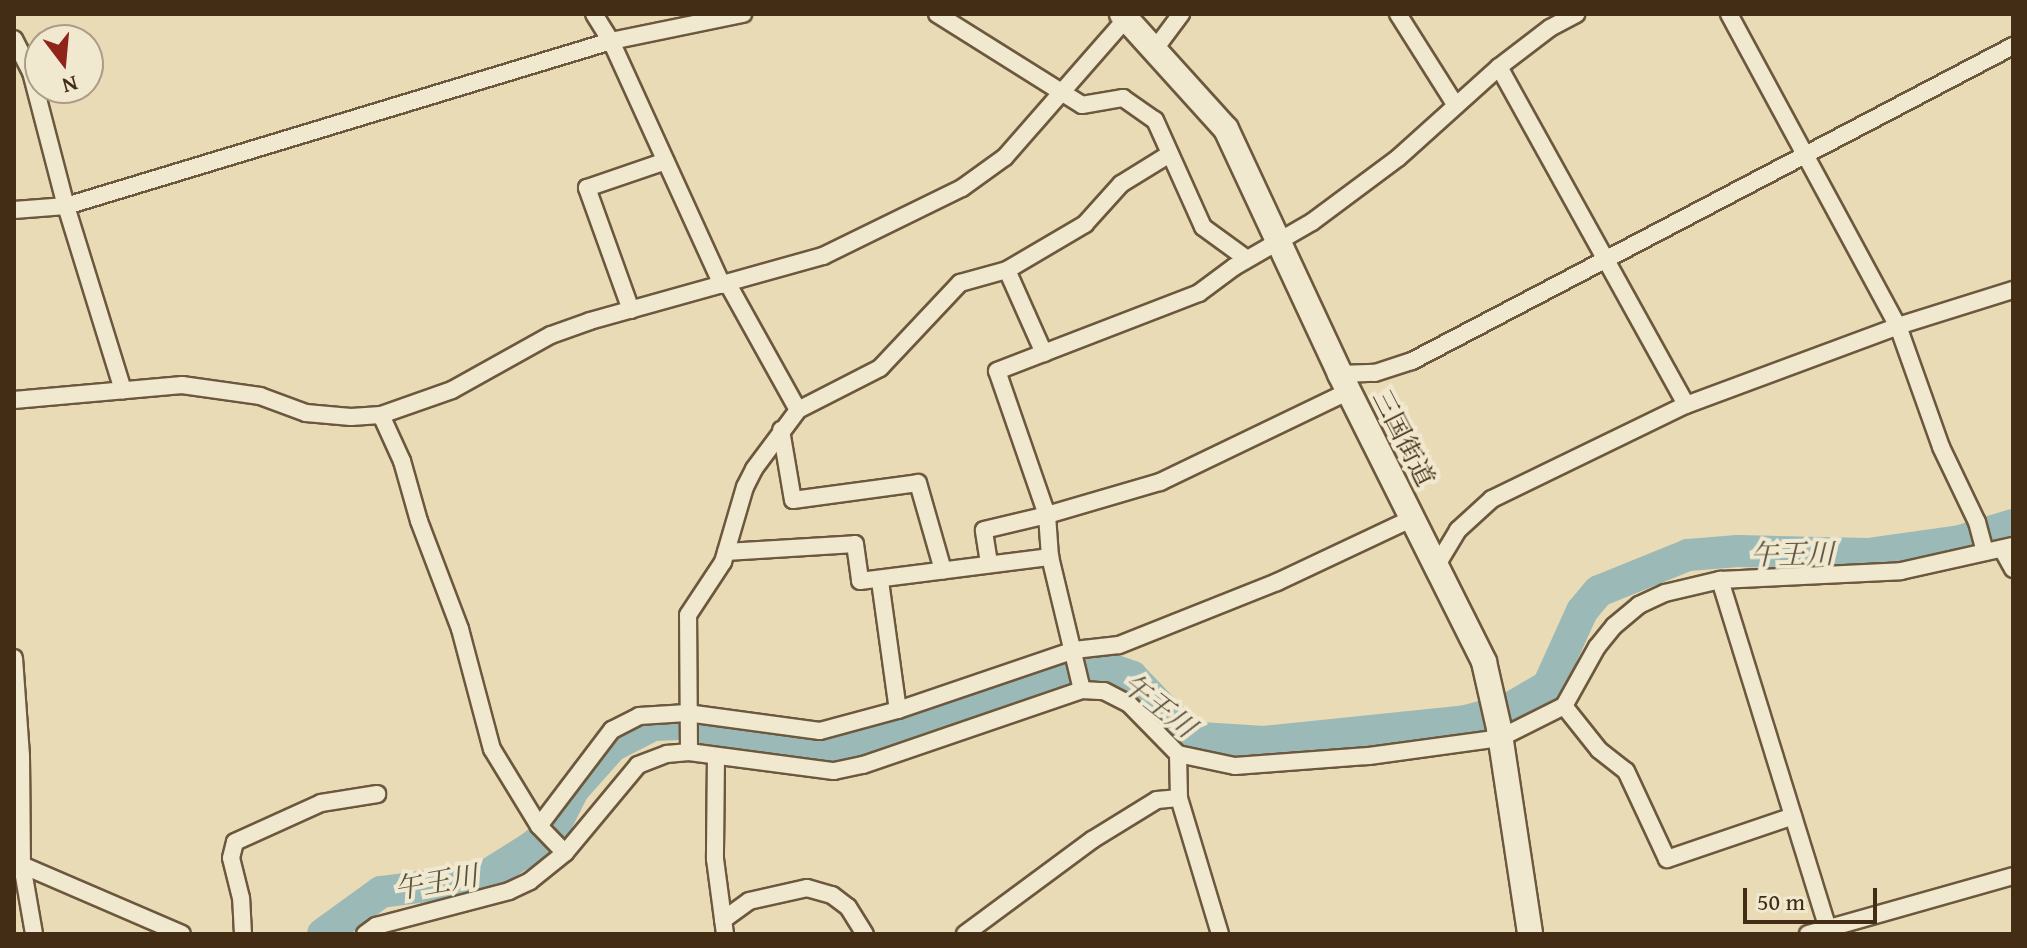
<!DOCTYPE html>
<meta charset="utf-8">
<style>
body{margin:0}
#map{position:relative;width:2027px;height:948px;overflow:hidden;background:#e9dbb6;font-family:"Gentium Book Plus","Noto Serif JP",serif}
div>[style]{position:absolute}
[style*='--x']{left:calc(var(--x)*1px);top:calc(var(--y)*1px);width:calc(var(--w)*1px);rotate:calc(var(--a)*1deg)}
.river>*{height:32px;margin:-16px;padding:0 16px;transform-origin:16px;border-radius:16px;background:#9ab9b7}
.roads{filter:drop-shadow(2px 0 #6c583d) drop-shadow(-2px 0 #6c583d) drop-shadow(0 2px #6c583d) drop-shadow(0 -2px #6c583d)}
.street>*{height:16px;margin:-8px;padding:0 8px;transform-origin:8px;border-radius:8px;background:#f1e8d0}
.secondary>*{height:24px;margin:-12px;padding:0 12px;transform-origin:12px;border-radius:12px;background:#f1e8d0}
span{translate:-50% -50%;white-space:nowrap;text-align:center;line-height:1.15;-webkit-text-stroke:8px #f1e8d0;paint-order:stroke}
.street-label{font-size:26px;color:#432d15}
.water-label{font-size:28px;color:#59503e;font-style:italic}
.frame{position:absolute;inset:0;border:16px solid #432d15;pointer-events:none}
.north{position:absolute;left:24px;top:24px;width:80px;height:80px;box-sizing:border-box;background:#f1e8d0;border:2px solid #ab9d85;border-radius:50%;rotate:164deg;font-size:22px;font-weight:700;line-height:32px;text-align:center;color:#432d15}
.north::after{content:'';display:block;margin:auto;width:28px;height:36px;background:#8f2418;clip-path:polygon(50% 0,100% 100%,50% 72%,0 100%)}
.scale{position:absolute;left:1743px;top:888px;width:134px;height:36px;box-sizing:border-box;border:4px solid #432d15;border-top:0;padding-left:10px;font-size:24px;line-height:28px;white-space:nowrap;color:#432d15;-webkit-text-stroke:6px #f1e8d0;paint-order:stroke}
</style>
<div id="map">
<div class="river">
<div style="--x:323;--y:934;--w:72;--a:-35.9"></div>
<div style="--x:381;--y:892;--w:101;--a:-7.4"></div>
<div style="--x:481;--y:879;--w:60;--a:-32.1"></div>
<div style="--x:532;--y:847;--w:27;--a:-39"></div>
<div style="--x:553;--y:830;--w:45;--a:-63.4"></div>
<div style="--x:573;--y:790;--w:59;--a:-48.4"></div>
<div style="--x:612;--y:746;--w:46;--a:-27.1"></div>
<div style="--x:653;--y:725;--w:34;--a:-2"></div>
<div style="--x:687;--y:724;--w:94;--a:11.1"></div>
<div style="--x:779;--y:742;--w:60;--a:3.8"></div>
<div style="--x:839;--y:746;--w:221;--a:-19"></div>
<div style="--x:1048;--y:674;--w:51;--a:-10.2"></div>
<div style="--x:1098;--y:665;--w:36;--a:19"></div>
<div style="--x:1132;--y:677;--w:71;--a:46.1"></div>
<div style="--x:1181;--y:728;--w:21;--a:28"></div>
<div style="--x:1200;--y:738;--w:64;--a:3.6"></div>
<div style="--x:1264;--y:742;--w:203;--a:-5.9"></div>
<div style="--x:1466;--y:721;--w:42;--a:-15"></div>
<div style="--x:1507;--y:710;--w:48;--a:-30.3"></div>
<div style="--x:1548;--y:686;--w:82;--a:-65.6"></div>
<div style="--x:1582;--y:611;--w:26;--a:-50"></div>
<div style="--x:1599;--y:591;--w:96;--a:-22"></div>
<div style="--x:1688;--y:555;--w:50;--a:-4.6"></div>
<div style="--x:1738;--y:551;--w:130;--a:1.3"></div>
<div style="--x:1868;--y:554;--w:93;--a:-8"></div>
<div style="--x:1960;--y:541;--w:55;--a:-16.8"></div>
</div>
<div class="roads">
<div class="street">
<div style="--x:594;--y:14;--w:32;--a:58"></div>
<div style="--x:611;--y:41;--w:268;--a:65.5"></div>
<div style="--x:937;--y:14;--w:171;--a:32.1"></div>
<div style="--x:1082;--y:105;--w:42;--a:-9.7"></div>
<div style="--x:1123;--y:98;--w:39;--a:35"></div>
<div style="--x:1155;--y:120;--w:117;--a:65.8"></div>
<div style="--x:1203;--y:227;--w:54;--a:36"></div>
<div style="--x:1398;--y:14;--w:107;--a:57.7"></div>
<div style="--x:1729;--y:14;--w:355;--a:61.6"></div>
<div style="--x:1898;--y:326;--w:128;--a:70.4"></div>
<div style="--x:1941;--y:447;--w:83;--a:64.4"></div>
<div style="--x:1977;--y:522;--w:31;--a:75"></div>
<div style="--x:14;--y:39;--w:37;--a:63"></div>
<div style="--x:31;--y:72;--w:138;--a:75.4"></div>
<div style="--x:66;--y:206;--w:193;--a:72.8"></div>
<div style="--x:1155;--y:49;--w:44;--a:-53.4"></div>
<div style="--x:1499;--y:67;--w:386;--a:61"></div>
<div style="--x:14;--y:210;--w:52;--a:-4.4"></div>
<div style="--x:66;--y:206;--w:569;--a:-16.84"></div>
<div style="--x:611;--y:41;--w:135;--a:-11.6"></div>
<div style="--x:1007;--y:270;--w:91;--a:66"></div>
<div style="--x:631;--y:310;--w:130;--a:-109.8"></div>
<div style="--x:587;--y:188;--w:83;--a:-18.9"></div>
<div style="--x:1340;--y:374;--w:35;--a:-2"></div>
<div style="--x:1375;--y:373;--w:39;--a:-18"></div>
<div style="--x:1412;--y:361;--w:679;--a:-27.66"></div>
<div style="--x:14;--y:400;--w:169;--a:-5.1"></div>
<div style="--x:182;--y:385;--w:79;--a:8"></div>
<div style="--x:260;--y:396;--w:49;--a:20.3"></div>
<div style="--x:306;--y:413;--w:45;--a:5.1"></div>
<div style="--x:351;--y:417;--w:30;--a:-4"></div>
<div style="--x:381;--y:415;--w:75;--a:-19.4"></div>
<div style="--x:452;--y:390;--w:113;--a:-29.1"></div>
<div style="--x:551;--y:335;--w:41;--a:-19.7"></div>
<div style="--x:590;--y:321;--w:242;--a:-15.6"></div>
<div style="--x:823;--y:256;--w:155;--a:-26.1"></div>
<div style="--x:962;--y:188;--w:53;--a:-35.8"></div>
<div style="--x:1005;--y:157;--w:184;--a:-48.8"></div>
<div style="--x:798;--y:410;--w:92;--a:-27.1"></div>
<div style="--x:880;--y:368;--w:117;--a:-46.7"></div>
<div style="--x:960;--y:283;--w:49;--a:-15.5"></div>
<div style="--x:1007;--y:270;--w:91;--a:-30.5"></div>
<div style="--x:1085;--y:224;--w:54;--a:-48"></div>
<div style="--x:1121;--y:184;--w:55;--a:-31.7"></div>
<div style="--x:381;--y:415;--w:51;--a:65.5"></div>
<div style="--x:402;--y:461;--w:62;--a:74.2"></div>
<div style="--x:419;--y:521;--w:116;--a:69.2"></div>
<div style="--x:460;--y:629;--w:124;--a:75.1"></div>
<div style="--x:492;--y:749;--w:90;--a:58.6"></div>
<div style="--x:539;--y:826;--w:37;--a:46"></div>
<div style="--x:781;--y:430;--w:71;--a:80.3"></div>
<div style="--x:793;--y:500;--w:126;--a:-7.7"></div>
<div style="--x:918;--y:483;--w:91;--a:74"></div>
<div style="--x:2002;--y:549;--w:23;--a:61"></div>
<div style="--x:726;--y:552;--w:129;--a:-3.5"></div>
<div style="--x:855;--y:544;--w:37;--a:82"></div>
<div style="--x:860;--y:581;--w:192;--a:-7.2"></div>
<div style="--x:989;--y:563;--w:33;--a:-99"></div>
<div style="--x:984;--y:530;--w:65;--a:-13.4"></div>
<div style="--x:1047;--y:515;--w:152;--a:-109.1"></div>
<div style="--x:997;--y:371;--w:217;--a:-21.1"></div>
<div style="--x:1199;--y:293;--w:44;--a:-36.6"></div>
<div style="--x:1234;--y:267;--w:90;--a:-30"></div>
<div style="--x:1312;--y:222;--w:107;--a:-36.7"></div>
<div style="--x:1398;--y:158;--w:136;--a:-42"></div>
<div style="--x:1499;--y:67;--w:64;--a:-37.4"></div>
<div style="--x:1550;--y:28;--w:30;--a:-28"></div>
<div style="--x:1437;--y:565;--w:41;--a:-59"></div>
<div style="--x:1458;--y:530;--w:46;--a:-42.4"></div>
<div style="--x:1492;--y:499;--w:216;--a:-25.9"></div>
<div style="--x:1686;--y:405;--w:226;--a:-20.4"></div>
<div style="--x:1898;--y:326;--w:121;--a:-17.4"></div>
<div style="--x:1720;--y:580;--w:364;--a:72.8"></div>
<div style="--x:880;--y:581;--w:130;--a:82.1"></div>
<div style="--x:14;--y:658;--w:98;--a:85.9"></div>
<div style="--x:21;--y:756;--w:109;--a:89.5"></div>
<div style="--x:22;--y:865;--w:174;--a:23.3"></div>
<div style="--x:1082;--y:690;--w:137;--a:-103.5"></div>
<div style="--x:1050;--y:557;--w:42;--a:-94.1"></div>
<div style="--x:1047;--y:515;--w:118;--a:-16.3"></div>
<div style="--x:1160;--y:482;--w:210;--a:-25.7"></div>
<div style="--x:1564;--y:706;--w:56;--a:51.5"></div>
<div style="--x:1599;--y:750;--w:34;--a:38"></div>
<div style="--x:1626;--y:771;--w:97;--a:65"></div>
<div style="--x:1667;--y:859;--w:133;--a:-18.8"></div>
<div style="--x:689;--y:752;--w:137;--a:-90.4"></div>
<div style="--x:688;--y:615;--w:64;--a:-56.6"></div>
<div style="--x:723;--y:562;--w:78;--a:-73.7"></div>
<div style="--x:745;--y:487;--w:20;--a:-63"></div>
<div style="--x:754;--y:469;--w:74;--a:-53.3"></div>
<div style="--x:798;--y:410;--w:144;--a:-119.1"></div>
<div style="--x:1178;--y:754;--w:44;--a:88.7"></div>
<div style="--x:716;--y:756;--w:103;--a:90.6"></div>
<div style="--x:715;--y:859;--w:76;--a:82.4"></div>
<div style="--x:539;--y:826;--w:121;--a:-52.8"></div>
<div style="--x:612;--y:730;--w:30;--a:-27"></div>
<div style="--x:639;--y:716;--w:48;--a:-3.6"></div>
<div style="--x:687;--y:713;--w:134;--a:7.7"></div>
<div style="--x:820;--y:731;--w:81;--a:-15.1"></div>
<div style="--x:898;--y:710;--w:186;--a:-18.8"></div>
<div style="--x:1074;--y:650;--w:45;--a:-6.3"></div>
<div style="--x:1119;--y:645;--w:170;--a:-21.7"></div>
<div style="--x:1277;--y:582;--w:150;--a:-25.2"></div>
<div style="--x:22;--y:865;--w:70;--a:80.1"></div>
<div style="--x:723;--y:920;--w:32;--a:-36"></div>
<div style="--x:749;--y:901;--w:59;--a:-12.6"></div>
<div style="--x:807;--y:888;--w:26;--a:16"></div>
<div style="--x:832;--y:895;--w:20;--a:37"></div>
<div style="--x:848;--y:907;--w:32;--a:58"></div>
<div style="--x:243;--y:934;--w:36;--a:-93"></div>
<div style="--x:241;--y:898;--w:41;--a:-104"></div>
<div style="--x:231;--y:858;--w:16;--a:-76"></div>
<div style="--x:235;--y:842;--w:94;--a:-24.4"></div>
<div style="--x:321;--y:803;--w:57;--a:-9.1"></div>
<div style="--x:365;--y:934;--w:14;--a:-36"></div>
<div style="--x:376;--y:926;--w:138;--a:-14.7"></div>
<div style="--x:509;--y:891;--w:23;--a:-25"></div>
<div style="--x:530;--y:881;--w:45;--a:-38.7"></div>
<div style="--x:565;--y:853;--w:114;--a:-50.3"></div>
<div style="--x:638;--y:765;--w:31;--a:-21"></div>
<div style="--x:667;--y:754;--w:22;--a:-5"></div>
<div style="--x:689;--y:752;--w:146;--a:7.5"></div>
<div style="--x:834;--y:771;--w:30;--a:-12"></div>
<div style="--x:863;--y:765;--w:231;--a:-18.9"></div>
<div style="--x:1082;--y:690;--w:22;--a:3"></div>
<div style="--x:1104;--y:691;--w:27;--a:27"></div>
<div style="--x:1128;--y:703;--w:71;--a:45.6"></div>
<div style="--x:1178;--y:754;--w:58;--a:11.9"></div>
<div style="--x:1235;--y:766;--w:134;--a:-4.3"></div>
<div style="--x:1369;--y:756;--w:132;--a:-7.8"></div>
<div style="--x:1500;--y:738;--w:72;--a:-26.6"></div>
<div style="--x:1564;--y:706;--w:68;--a:-60.8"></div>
<div style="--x:1597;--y:647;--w:27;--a:-51"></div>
<div style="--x:1614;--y:626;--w:33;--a:-40"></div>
<div style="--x:1639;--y:605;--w:29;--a:-25"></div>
<div style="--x:1665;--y:593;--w:57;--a:-13.3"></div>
<div style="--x:1720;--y:580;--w:181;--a:-2.8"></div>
<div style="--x:1901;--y:571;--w:115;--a:-12.6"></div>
<div style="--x:965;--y:934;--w:158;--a:-36.5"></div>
<div style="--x:1092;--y:840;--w:76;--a:-31.6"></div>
<div style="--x:1157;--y:800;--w:22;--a:-5"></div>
<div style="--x:1179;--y:798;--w:142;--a:73.2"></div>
<div style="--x:1808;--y:934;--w:213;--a:-15.8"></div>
</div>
<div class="secondary">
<div style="--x:1122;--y:14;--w:155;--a:47.9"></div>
<div style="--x:1226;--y:129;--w:270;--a:65"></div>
<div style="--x:1340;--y:374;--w:322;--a:63.4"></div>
<div style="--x:1484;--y:662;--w:68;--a:77.2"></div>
<div style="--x:1499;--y:728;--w:208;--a:81.4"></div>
</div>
</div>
<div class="street-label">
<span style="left:1404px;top:438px;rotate:63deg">三国街道</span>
</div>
<div class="water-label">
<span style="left:1792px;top:554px;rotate:-1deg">午王川</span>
<span style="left:1159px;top:705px;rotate:38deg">午王川</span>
<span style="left:436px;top:882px;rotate:-10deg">午王川</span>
</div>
<div class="frame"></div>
<div class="north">N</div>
<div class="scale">50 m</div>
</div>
